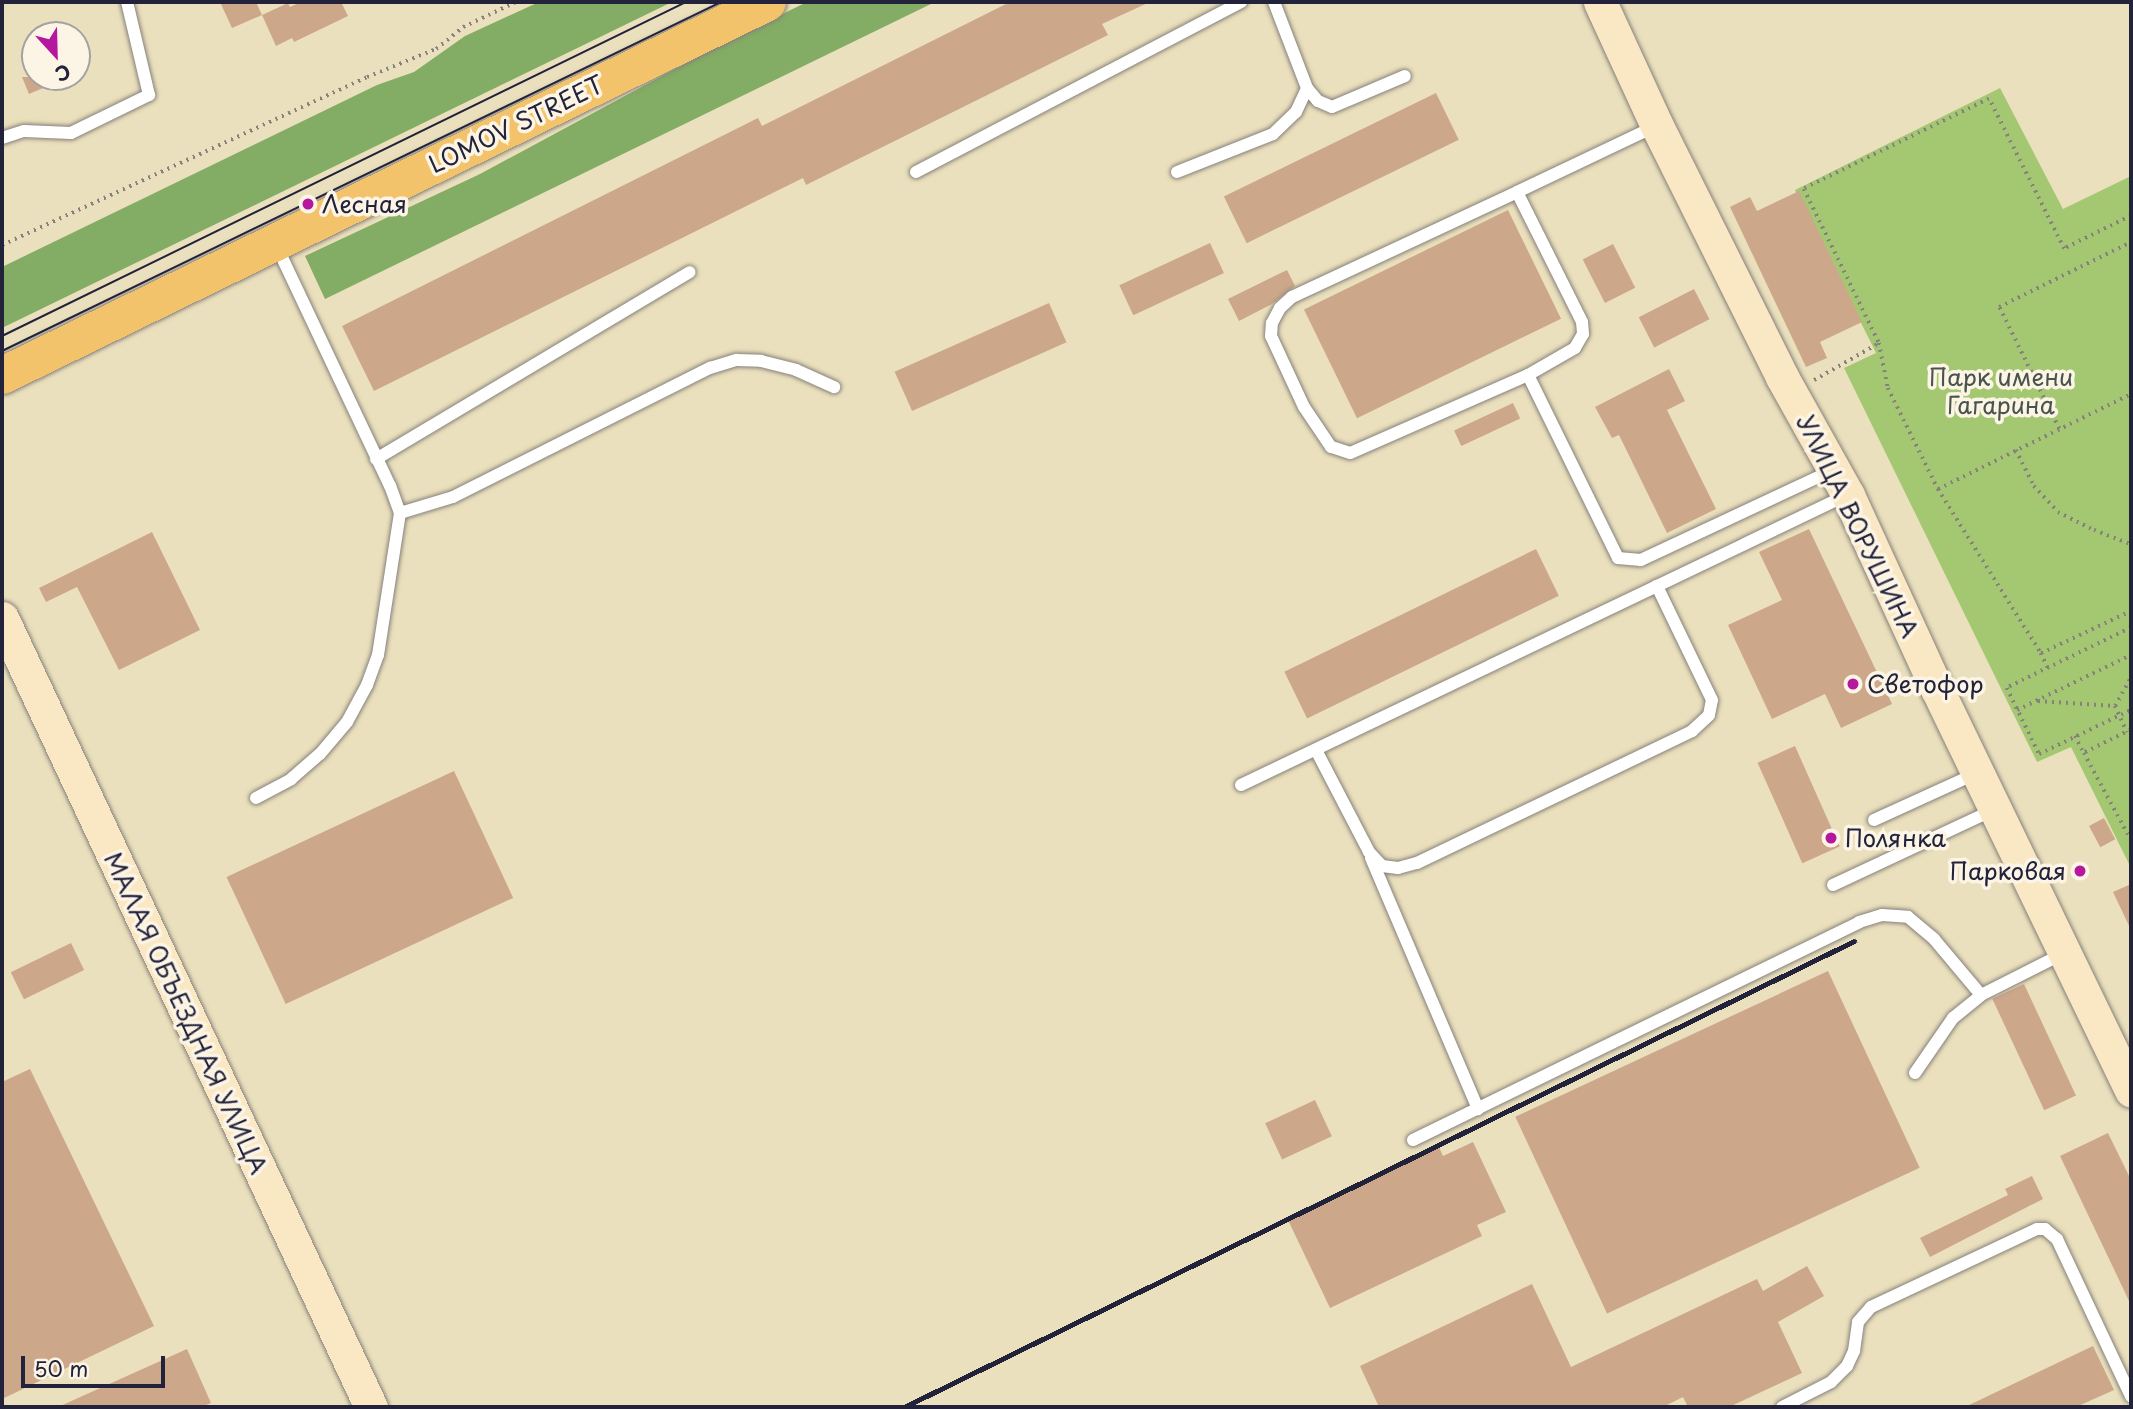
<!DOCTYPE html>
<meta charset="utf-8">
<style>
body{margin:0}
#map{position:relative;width:2133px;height:1409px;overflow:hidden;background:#ebe0bd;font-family:"Playpen Sans",sans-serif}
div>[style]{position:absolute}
.green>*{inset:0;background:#a4c872}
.forest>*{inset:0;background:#83ac64}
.building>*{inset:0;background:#cda78a;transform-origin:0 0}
.path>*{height:3.5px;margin-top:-1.75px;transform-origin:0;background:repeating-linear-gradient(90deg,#86817c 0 2px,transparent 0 7px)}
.roads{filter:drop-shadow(0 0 2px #86817c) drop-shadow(0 0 2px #86817c)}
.lane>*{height:12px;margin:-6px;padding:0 6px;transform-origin:6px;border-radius:6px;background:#fff}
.secondary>*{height:33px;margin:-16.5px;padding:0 16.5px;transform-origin:16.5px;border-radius:16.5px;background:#fae7c3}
.primary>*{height:37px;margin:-18.5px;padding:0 18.5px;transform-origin:18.5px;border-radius:18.5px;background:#f2c36a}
.tram>*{height:2px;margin:-1px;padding:0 1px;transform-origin:1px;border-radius:1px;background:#22223b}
.rail>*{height:5px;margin:-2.5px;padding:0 2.5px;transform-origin:2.5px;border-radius:2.5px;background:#22223b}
.dots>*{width:19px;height:19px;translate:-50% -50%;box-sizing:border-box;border:4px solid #fcf5e5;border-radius:50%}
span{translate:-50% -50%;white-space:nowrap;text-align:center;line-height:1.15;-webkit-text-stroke:7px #fcf5e5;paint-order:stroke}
.street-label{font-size:24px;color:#22223b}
.poi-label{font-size:24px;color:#22223b}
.left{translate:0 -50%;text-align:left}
.right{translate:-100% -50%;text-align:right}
.park-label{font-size:24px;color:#49544c}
.frame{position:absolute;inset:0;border:4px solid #22223b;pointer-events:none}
.north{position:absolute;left:21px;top:21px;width:70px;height:70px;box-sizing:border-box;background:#fcf5e5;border:2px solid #a5a1a1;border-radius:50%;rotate:158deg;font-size:19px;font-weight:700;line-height:28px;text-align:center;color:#22223b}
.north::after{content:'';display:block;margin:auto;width:24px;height:32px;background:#b5179e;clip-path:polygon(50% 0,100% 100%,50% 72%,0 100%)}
.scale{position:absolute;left:21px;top:1356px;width:144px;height:32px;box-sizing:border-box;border:4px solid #22223b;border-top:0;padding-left:9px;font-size:21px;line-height:24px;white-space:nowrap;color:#22223b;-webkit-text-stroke:5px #fcf5e5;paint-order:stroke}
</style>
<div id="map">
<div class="green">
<i style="clip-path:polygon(2000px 88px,2063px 209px,2131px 176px,2131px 868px,2071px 747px,2037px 762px,1844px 368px,1876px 353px,1795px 190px)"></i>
</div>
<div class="forest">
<i style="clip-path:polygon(539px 2px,672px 2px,2px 328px,2px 267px,377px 85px,414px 72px,465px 36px)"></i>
<i style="clip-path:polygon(807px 2px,935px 2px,325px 299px,305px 256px,480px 174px,725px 42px)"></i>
</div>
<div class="building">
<i style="clip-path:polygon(220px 2px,256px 2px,262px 15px,232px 28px)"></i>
<i style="clip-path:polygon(301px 2px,341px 2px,348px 16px,294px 42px,292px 38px,276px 46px,262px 15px,288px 3px,290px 7px)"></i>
<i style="clip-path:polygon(1010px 2px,1150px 2px,1102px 24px,1108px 35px,806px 185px,803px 178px,374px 391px,342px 326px,758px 118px,762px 126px)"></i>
<i style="clip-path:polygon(22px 77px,69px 77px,29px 94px)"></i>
<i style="left:1436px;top:93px;width:52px;height:236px;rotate:64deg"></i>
<i style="clip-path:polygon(1799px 191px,1862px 322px,1820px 342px,1827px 358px,1806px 367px,1730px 207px,1750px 197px,1757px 211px)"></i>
<i style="left:1508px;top:210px;width:121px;height:227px;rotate:64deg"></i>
<i style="left:1210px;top:243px;width:33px;height:100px;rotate:65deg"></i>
<i style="left:1613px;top:244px;width:49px;height:34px;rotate:63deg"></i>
<i style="clip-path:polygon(1287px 270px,1295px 286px,1272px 304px,1239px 321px,1228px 299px)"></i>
<i style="left:1694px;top:289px;width:34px;height:62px;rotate:63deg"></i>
<i style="left:1049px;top:303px;width:43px;height:169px;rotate:66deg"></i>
<i style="clip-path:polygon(1669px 369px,1685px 401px,1667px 410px,1716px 509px,1667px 533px,1619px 435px,1612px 438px,1595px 407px)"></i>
<i style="left:1513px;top:403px;width:17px;height:65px;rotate:65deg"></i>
<i style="clip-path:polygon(1809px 529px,1892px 704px,1841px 728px,1825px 694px,1772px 719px,1728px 625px,1782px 600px,1759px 552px)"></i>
<i style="clip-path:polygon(152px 532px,200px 630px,119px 670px,77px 587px,46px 602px,39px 588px)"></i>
<i style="left:1536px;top:549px;width:52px;height:280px;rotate:64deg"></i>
<i style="left:1795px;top:746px;width:110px;height:41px;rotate:66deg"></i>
<i style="left:454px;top:771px;width:140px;height:251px;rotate:65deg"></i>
<i style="left:2104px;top:818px;width:24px;height:17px;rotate:62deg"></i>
<i style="clip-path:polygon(2131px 884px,2131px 930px,2113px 892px)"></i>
<i style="left:71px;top:943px;width:30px;height:67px;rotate:64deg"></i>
<i style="left:1828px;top:971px;width:217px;height:345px;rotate:65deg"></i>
<i style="left:2024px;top:984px;width:123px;height:35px;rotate:65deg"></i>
<i style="clip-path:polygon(30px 1069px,154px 1326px,2px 1399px,2px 1082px)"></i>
<i style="left:1315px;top:1100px;width:40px;height:55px;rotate:65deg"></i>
<i style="clip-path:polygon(2108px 1133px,2131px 1180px,2131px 1305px,2060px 1156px)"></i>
<i style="clip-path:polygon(1473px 1142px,1506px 1212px,1477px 1225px,1482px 1236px,1330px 1308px,1287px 1218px,1439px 1147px,1443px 1156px)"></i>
<i style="clip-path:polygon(2032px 1176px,2043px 1199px,1930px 1257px,1920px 1238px,2008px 1195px,2005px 1189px)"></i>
<i style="clip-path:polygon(1807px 1266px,1824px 1296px,1778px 1322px,1802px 1373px,1729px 1407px,1688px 1407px,1683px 1397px,1663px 1407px,1379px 1407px,1360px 1366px,1532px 1284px,1571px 1367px,1757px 1279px,1763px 1291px)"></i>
<i style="clip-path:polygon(2093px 1346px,2114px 1390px,2076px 1407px,1965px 1407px)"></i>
<i style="clip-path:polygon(187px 1349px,211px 1403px,201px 1407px,58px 1407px)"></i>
</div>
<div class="path">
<i style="left:2131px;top:216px;width:75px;rotate:153.8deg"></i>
<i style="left:2064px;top:249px;width:168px;rotate:-116.6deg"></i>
<i style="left:1989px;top:99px;width:206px;rotate:154.1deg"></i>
<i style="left:1804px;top:189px;width:171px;rotate:64deg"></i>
<i style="left:1879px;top:343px;width:46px;rotate:78.7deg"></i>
<i style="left:1888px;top:388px;width:113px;rotate:63.7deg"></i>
<i style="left:1938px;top:489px;width:194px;rotate:57.9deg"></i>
<i style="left:2041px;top:653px;width:99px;rotate:-25deg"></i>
<i style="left:2px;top:245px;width:402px;rotate:-24.7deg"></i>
<i style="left:367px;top:77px;width:74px;rotate:-22.1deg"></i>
<i style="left:436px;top:49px;width:35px;rotate:-39deg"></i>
<i style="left:463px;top:27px;width:59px;rotate:-25.3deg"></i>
<i style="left:1814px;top:380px;width:75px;rotate:-29.6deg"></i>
<i style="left:2059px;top:429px;width:136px;rotate:-116.2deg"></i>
<i style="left:1999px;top:307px;width:147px;rotate:-26.2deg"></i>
<i style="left:2016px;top:450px;width:40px;rotate:63.4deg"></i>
<i style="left:2034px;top:486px;width:35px;rotate:47deg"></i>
<i style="left:2058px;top:512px;width:40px;rotate:26.6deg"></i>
<i style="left:2094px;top:530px;width:40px;rotate:21deg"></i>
<i style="left:1938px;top:489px;width:215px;rotate:-26.2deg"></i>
<i style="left:2131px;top:628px;width:138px;rotate:154.2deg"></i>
<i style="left:2007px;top:688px;width:73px;rotate:64.1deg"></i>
<i style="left:2039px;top:754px;width:102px;rotate:-25.6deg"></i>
<i style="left:2041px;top:653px;width:17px;rotate:65deg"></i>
<i style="left:2038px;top:701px;width:77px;rotate:3.7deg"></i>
<i style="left:2115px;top:706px;width:33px;rotate:-61deg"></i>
<i style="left:2115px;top:706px;width:29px;rotate:65deg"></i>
<i style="left:2017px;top:710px;width:127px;rotate:-25.8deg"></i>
<i style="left:2131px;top:730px;width:52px;rotate:153.9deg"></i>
<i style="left:2084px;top:753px;width:99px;rotate:61.6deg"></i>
<i style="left:2075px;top:736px;width:19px;rotate:62deg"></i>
</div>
<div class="roads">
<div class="lane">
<i style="left:1274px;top:2px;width:92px;rotate:69deg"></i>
<i style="left:1307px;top:88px;width:17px;rotate:50deg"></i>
<i style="left:1318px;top:101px;width:15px;rotate:23deg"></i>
<i style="left:1332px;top:107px;width:79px;rotate:-23deg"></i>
<i style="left:2px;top:138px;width:23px;rotate:-18deg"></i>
<i style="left:24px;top:131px;width:47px;rotate:2.4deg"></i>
<i style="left:71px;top:133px;width:87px;rotate:-26deg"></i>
<i style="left:149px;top:95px;width:96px;rotate:-103.3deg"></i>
<i style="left:916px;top:172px;width:367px;rotate:-27.6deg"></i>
<i style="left:1177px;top:172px;width:103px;rotate:-21.6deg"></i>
<i style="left:1273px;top:134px;width:32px;rotate:-44deg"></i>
<i style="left:1296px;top:112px;width:26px;rotate:-65deg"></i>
<i style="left:1517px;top:192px;width:145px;rotate:63.4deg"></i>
<i style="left:1582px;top:322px;width:12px;rotate:85deg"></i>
<i style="left:1583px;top:334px;width:16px;rotate:120deg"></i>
<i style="left:1575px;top:348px;width:54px;rotate:150.1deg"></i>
<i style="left:1528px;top:375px;width:194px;rotate:156.3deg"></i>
<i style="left:1350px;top:453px;width:20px;rotate:-162deg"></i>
<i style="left:1331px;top:447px;width:48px;rotate:-124deg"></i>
<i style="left:1304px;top:407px;width:78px;rotate:-114.9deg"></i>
<i style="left:1271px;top:336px;width:13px;rotate:-86deg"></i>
<i style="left:1272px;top:323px;width:17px;rotate:-62deg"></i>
<i style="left:1280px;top:308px;width:16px;rotate:-43deg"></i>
<i style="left:1292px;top:297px;width:248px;rotate:-25deg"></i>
<i style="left:1517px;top:192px;width:154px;rotate:-25.4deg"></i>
<i style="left:1528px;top:375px;width:204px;rotate:63.8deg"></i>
<i style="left:1618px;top:558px;width:23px;rotate:5deg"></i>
<i style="left:1641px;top:560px;width:210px;rotate:-25.1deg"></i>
<i style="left:376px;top:459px;width:365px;rotate:-30.8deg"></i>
<i style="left:400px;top:513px;width:55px;rotate:-16.8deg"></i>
<i style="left:453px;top:497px;width:288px;rotate:-26.7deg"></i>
<i style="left:710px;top:368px;width:28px;rotate:-17deg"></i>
<i style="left:737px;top:360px;width:24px;rotate:2deg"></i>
<i style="left:761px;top:361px;width:36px;rotate:14deg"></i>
<i style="left:796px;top:370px;width:42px;rotate:24.1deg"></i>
<i style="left:1316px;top:750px;width:115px;rotate:62.5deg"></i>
<i style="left:1369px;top:852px;width:19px;rotate:47deg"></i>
<i style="left:1382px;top:866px;width:16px;rotate:7deg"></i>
<i style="left:1398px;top:868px;width:20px;rotate:-15deg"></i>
<i style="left:1417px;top:863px;width:305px;rotate:-25.6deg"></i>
<i style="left:1692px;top:731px;width:23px;rotate:-43deg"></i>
<i style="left:1709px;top:715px;width:15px;rotate:-79deg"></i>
<i style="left:1712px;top:700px;width:127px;rotate:-115.8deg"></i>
<i style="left:1241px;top:785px;width:672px;rotate:-25.57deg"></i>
<i style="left:256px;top:798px;width:40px;rotate:-28deg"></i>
<i style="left:291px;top:779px;width:38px;rotate:-41deg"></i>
<i style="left:320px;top:754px;width:42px;rotate:-49.8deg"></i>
<i style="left:347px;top:722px;width:42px;rotate:-61.6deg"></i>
<i style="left:367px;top:685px;width:32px;rotate:-70deg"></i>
<i style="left:378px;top:655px;width:144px;rotate:-81.2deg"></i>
<i style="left:400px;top:513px;width:29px;rotate:-110deg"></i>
<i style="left:390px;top:486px;width:267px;rotate:-115.3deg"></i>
<i style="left:1874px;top:820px;width:113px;rotate:-24.5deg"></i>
<i style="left:1371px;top:858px;width:273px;rotate:66.9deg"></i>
<i style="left:1833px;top:885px;width:179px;rotate:-25.1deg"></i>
<i style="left:1915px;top:1073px;width:67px;rotate:-55.4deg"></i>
<i style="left:1953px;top:1018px;width:36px;rotate:-39deg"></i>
<i style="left:1981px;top:995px;width:93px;rotate:-26.8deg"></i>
<i style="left:1413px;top:1140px;width:496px;rotate:-26deg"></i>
<i style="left:1859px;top:922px;width:24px;rotate:-17deg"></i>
<i style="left:1882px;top:915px;width:26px;rotate:4deg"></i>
<i style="left:1908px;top:917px;width:34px;rotate:40deg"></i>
<i style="left:1934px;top:939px;width:73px;rotate:50deg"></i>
<i style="left:1782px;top:1407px;width:55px;rotate:-27deg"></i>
<i style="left:1831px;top:1382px;width:23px;rotate:-45deg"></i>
<i style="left:1847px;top:1366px;width:17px;rotate:-65deg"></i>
<i style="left:1854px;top:1351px;width:29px;rotate:-82deg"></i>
<i style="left:1858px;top:1322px;width:20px;rotate:-49deg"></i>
<i style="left:1871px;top:1307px;width:183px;rotate:-25.2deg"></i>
<i style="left:2037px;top:1229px;width:8px"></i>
<i style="left:2045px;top:1229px;width:16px;rotate:40deg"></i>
<i style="left:2057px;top:1239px;width:174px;rotate:64.8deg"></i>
</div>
<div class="secondary">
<i style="left:1600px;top:2px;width:136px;rotate:65.3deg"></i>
<i style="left:1657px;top:126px;width:280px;rotate:63.5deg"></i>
<i style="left:1782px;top:377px;width:135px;rotate:60.8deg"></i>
<i style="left:1848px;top:495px;width:213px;rotate:65.4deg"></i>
<i style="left:1937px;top:689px;width:446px;rotate:64.2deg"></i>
<i style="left:2px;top:618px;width:871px;rotate:64.94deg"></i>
</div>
<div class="primary">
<i style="left:2px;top:375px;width:851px;rotate:-25.99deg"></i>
</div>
</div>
<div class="tram">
<i style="left:2px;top:336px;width:761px;rotate:-26.03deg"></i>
<i style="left:2px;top:351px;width:799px;rotate:-25.89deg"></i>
</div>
<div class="rail">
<i style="left:904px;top:1407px;width:1058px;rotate:-26.13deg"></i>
</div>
<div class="dots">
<i style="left:308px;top:204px;background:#b5179e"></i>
<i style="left:1853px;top:684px;background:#b5179e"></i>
<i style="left:1831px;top:838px;background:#b5179e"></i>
<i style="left:2080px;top:871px;background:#b5179e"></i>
</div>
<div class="street-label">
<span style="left:516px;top:124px;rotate:-26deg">LOMOV STREET</span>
<span style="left:1858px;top:526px;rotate:64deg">УЛИЦА ВОРУШИНА</span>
<span style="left:186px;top:1013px;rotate:65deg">МАЛАЯ ОБЪЕЗДНАЯ УЛИЦА</span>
</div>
<div class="poi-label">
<span class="left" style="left:322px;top:204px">Лесная</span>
<span class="left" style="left:1867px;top:684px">Светофор</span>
<span class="left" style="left:1845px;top:838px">Полянка</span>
<span class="right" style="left:2066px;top:871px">Парковая</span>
</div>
<div class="park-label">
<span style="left:2001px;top:391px">Парк имени<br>Гагарина</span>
</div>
<div class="frame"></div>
<div class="north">С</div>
<div class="scale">50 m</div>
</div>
